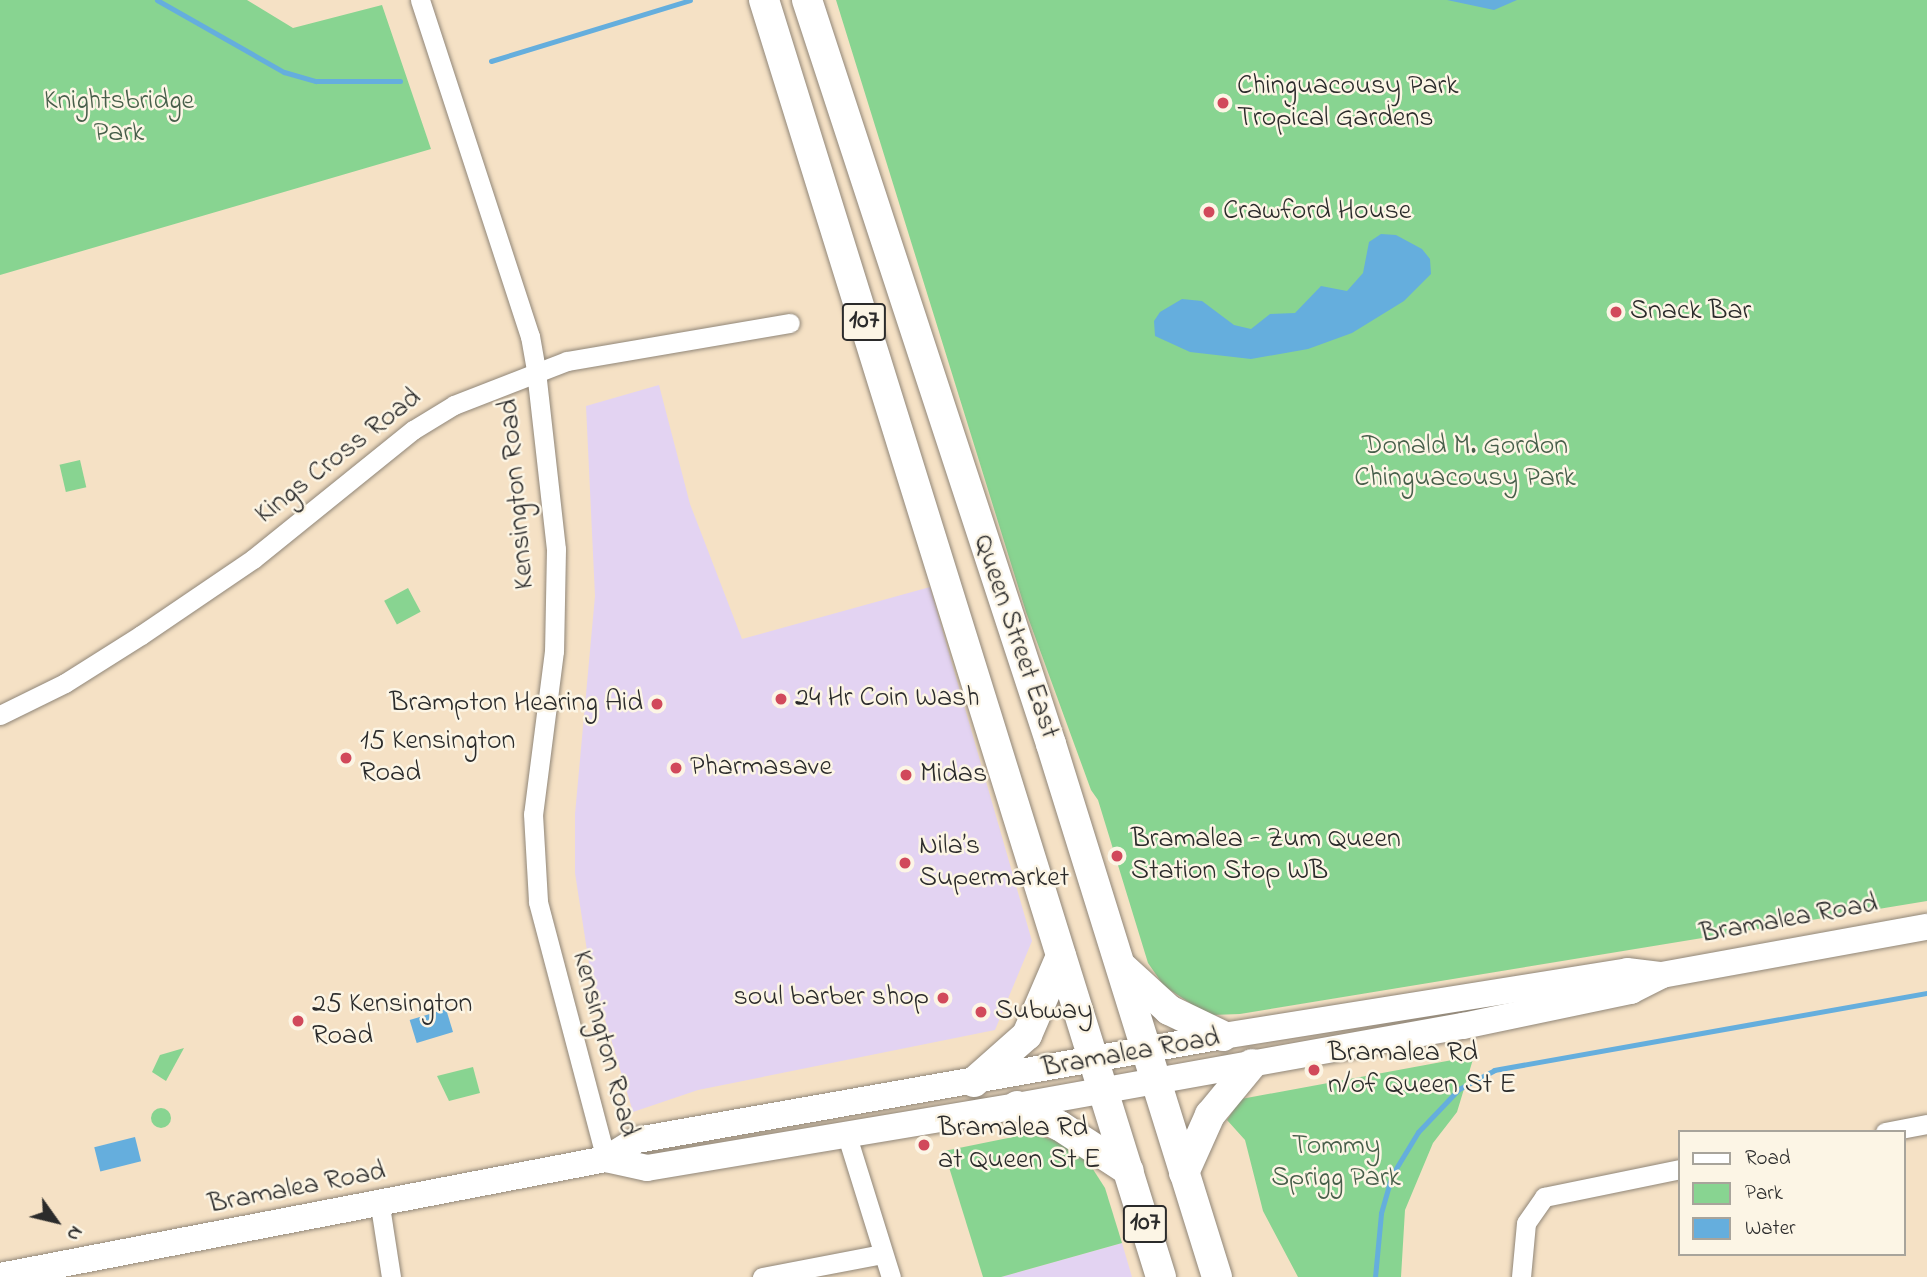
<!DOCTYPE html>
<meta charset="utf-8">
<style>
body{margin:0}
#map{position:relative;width:1927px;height:1277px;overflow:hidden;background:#f5e1c5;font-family:"Indie Flower",sans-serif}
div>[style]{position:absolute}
.built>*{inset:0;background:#e3d3f2}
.green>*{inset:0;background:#88d491;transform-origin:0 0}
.round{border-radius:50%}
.water>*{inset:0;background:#65aedd;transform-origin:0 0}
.stream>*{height:5px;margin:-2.5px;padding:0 2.5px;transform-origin:2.5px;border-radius:2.5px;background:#65aedd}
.roads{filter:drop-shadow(0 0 2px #908678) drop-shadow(0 0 2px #908678)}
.minor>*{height:19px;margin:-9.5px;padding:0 9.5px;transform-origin:9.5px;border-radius:9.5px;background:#fff}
.secondary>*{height:26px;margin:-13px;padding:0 13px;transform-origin:13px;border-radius:13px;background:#fff}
.primary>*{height:30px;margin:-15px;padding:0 15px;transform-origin:15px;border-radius:15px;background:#fff}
.dots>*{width:19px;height:19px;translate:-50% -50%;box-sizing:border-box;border:4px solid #fcf5e5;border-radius:50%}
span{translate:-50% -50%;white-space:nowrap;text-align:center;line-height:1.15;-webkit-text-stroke:5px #fcf5e5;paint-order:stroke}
.shield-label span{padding:2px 5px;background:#fcf5e5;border:2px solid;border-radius:5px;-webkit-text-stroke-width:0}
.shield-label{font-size:26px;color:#2b2b2b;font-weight:700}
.poi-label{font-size:28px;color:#2b2b2b}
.left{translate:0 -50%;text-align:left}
.right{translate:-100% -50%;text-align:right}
.park-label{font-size:28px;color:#475e4a}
.street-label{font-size:28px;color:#2b2b2b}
.legend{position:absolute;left:1678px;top:1130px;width:228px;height:126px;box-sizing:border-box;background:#fcf5e5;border:2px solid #a8a49b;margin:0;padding:9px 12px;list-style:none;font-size:21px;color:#2b2b2b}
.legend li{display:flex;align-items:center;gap:14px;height:35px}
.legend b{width:35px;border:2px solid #a8a49b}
.north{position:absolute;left:21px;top:1186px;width:70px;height:70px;-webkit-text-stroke:5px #fcf5e5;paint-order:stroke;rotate:124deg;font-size:19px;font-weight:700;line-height:28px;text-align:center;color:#2b2b2b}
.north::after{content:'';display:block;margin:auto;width:24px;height:32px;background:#2b2b2b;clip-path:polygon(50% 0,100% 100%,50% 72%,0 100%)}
</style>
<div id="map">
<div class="built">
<i style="clip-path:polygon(659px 385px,690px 504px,742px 639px,930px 587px,1032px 941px,995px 1030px,698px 1090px,633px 1112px,590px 970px,575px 873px,575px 814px,595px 596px,586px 406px)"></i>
<i style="clip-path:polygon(1122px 1243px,1132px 1277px,1001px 1277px)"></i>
</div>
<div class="green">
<i style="clip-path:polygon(0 0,247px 0,293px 28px,382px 5px,431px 149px,0 275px)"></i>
<i style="clip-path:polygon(836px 0,1927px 0,1927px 901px,1240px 1014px,1212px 1015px,1188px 1009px,1190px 1003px,1164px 986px,1148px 963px,1098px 800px,1091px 790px,1026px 612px)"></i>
<i style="left:80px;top:460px;width:28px;height:21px;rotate:77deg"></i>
<i style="left:408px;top:588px;width:27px;height:27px;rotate:62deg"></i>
<i style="clip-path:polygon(184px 1048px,166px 1081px,152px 1072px,160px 1055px)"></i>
<i style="clip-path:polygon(1474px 1056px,1457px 1112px,1433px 1143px,1405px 1210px,1401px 1277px,1298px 1277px,1263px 1211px,1245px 1140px,1227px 1120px,1241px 1099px)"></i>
<i style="clip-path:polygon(473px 1067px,480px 1093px,449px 1101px,437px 1076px)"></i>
<i class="round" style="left:151px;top:1108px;width:20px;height:20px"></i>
<i style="clip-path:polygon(1028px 1134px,1055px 1140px,1089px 1163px,1105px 1188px,1122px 1243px,1001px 1277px,983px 1277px,944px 1151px)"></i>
</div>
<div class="water">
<i style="clip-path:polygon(1447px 0,1517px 0,1494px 10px)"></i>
<i style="clip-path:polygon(1381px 234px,1396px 235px,1422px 249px,1430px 259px,1431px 274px,1404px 301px,1352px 333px,1308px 349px,1251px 359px,1190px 352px,1155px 336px,1154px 321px,1160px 312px,1182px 299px,1202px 301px,1234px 325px,1251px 329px,1270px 314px,1295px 313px,1321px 286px,1347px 291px,1363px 273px,1369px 242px)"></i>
<i style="left:446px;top:1009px;width:24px;height:38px;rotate:73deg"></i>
<i style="left:135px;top:1137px;width:25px;height:42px;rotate:76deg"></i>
</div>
<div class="stream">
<i style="left:157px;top:0;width:146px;rotate:29.6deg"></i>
<i style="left:284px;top:72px;width:33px;rotate:16deg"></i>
<i style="left:316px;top:81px;width:84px"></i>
<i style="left:491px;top:61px;width:208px;rotate:-17deg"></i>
<i style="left:1375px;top:1277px;width:64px;rotate:-84.6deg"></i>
<i style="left:1381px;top:1213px;width:40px;rotate:-74deg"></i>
<i style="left:1392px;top:1175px;width:50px;rotate:-58.8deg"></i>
<i style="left:1418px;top:1132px;width:59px;rotate:-46.4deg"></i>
<i style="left:1459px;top:1089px;width:40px;rotate:-28deg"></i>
<i style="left:1494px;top:1070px;width:440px;rotate:-10.1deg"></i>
</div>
<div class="roads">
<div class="minor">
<i style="left:420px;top:0;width:354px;rotate:71.9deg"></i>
<i style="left:530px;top:336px;width:36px;rotate:80deg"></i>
<i style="left:536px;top:371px;width:179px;rotate:83.6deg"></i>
<i style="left:556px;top:549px;width:102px;rotate:91.1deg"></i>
<i style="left:554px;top:651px;width:164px;rotate:97.3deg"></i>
<i style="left:533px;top:814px;width:88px;rotate:86.7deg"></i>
<i style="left:538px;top:902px;width:266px;rotate:75.2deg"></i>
<i style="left:0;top:715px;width:72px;rotate:-26.2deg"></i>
<i style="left:65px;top:683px;width:90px;rotate:-32.3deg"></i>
<i style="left:141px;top:635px;width:135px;rotate:-34.2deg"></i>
<i style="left:253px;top:559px;width:206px;rotate:-38.9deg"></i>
<i style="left:413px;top:430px;width:48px;rotate:-31.4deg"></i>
<i style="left:454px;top:405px;width:121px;rotate:-21.3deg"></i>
<i style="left:567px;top:361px;width:226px;rotate:-9.7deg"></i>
<i style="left:1885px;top:1132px;width:43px;rotate:-10.8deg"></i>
<i style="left:847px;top:1136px;width:148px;rotate:72.7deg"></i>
<i style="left:380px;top:1206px;width:72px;rotate:81.2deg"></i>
<i style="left:762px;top:1277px;width:123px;rotate:-10.8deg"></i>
<i style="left:1521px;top:1277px;width:54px;rotate:-84.7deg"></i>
<i style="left:1526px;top:1223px;width:32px;rotate:-55deg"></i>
<i style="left:1544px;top:1197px;width:139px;rotate:-11.6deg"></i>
</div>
<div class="secondary">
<i style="left:606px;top:1159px;width:42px;rotate:12.4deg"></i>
<i style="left:647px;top:1168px;width:375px;rotate:-9.5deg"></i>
<i style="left:1017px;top:1106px;width:453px;rotate:-10.2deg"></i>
<i style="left:1463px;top:1026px;width:172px;rotate:-11.8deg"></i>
<i style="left:1631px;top:991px;width:35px;rotate:-27deg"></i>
<i style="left:0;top:1276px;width:617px;rotate:-10.93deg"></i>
<i style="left:606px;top:1159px;width:36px;rotate:-32deg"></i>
<i style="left:637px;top:1140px;width:595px;rotate:-10.06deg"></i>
<i style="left:1223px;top:1036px;width:409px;rotate:-9.1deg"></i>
<i style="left:1627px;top:971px;width:35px;rotate:7deg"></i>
<i style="left:1662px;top:975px;width:269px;rotate:-10.3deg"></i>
</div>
<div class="primary">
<i style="left:764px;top:0;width:1337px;rotate:72.73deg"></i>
<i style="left:807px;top:0;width:783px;rotate:71.84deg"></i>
<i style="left:1051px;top:744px;width:558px;rotate:72.7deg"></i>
<i style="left:1121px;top:966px;width:65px;rotate:42.5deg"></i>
<i style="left:1169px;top:1010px;width:60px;rotate:25.7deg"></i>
<i style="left:974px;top:1082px;width:71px;rotate:-41.6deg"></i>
<i style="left:1027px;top:1035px;width:86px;rotate:-66.7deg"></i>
<i style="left:1017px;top:1106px;width:47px;rotate:24.9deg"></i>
<i style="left:1060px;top:1126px;width:82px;rotate:33.1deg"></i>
<i style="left:1184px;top:1173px;width:64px;rotate:-65.9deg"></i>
<i style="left:1210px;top:1115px;width:66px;rotate:-50.5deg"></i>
</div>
</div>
<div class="dots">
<i style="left:1223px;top:103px;background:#d1495b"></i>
<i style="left:1209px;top:212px;background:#d1495b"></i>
<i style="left:1616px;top:312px;background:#d1495b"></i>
<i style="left:781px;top:699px;background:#d1495b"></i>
<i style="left:657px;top:704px;background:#d1495b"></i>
<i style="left:346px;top:758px;background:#d1495b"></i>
<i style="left:676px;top:768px;background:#d1495b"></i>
<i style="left:906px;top:775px;background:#d1495b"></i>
<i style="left:1117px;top:856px;background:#d1495b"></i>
<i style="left:905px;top:863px;background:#d1495b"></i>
<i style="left:943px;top:998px;background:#d1495b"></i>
<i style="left:981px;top:1012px;background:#d1495b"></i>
<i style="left:298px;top:1021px;background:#d1495b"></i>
<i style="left:1314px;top:1070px;background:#d1495b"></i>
<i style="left:924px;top:1145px;background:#d1495b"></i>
</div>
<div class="shield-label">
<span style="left:864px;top:322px">107</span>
<span style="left:1145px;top:1224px">107</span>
</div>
<div class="poi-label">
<span class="left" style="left:1237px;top:103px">Chinguacousy Park<br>Tropical Gardens</span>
<span class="left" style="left:1223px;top:212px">Crawford House</span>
<span class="left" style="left:1630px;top:312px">Snack Bar</span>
<span class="left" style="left:795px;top:699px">24 Hr Coin Wash</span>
<span class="right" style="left:643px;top:704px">Brampton Hearing Aid</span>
<span class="left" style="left:360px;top:758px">15 Kensington<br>Road</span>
<span class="left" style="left:690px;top:768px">Pharmasave</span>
<span class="left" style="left:920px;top:775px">Midas</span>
<span class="left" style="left:1131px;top:856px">Bramalea - Zum Queen<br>Station Stop WB</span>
<span class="left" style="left:919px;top:863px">Nila’s<br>Supermarket</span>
<span class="right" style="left:929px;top:998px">soul barber shop</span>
<span class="left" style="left:312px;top:1021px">25 Kensington<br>Road</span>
<span class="left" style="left:995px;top:1012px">Subway</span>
<span class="left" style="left:1328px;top:1070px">Bramalea Rd<br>n/of Queen St E</span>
<span class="left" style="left:938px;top:1145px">Bramalea Rd<br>at Queen St E</span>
</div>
<div class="park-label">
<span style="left:119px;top:118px">Knightsbridge<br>Park</span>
<span style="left:1465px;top:463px">Donald M. Gordon<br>Chinguacousy Park</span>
<span style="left:1336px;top:1163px">Tommy<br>Sprigg Park</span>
</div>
<div class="street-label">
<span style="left:339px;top:457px;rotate:-38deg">Kings Cross Road</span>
<span style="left:518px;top:494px;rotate:-95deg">Kensington Road</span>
<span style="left:1015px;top:637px;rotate:71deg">Queen Street East</span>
<span style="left:1789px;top:920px;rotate:-10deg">Bramalea Road</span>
<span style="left:604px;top:1044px;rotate:75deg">Kensington Road</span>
<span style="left:1131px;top:1054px;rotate:-10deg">Bramalea Road</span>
<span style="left:297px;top:1189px;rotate:-11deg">Bramalea Road</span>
</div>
<ul class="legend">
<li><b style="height:9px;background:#fff"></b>Road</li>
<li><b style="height:19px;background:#88d491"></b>Park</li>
<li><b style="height:19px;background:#65aedd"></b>Water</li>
</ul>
<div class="north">N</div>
</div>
